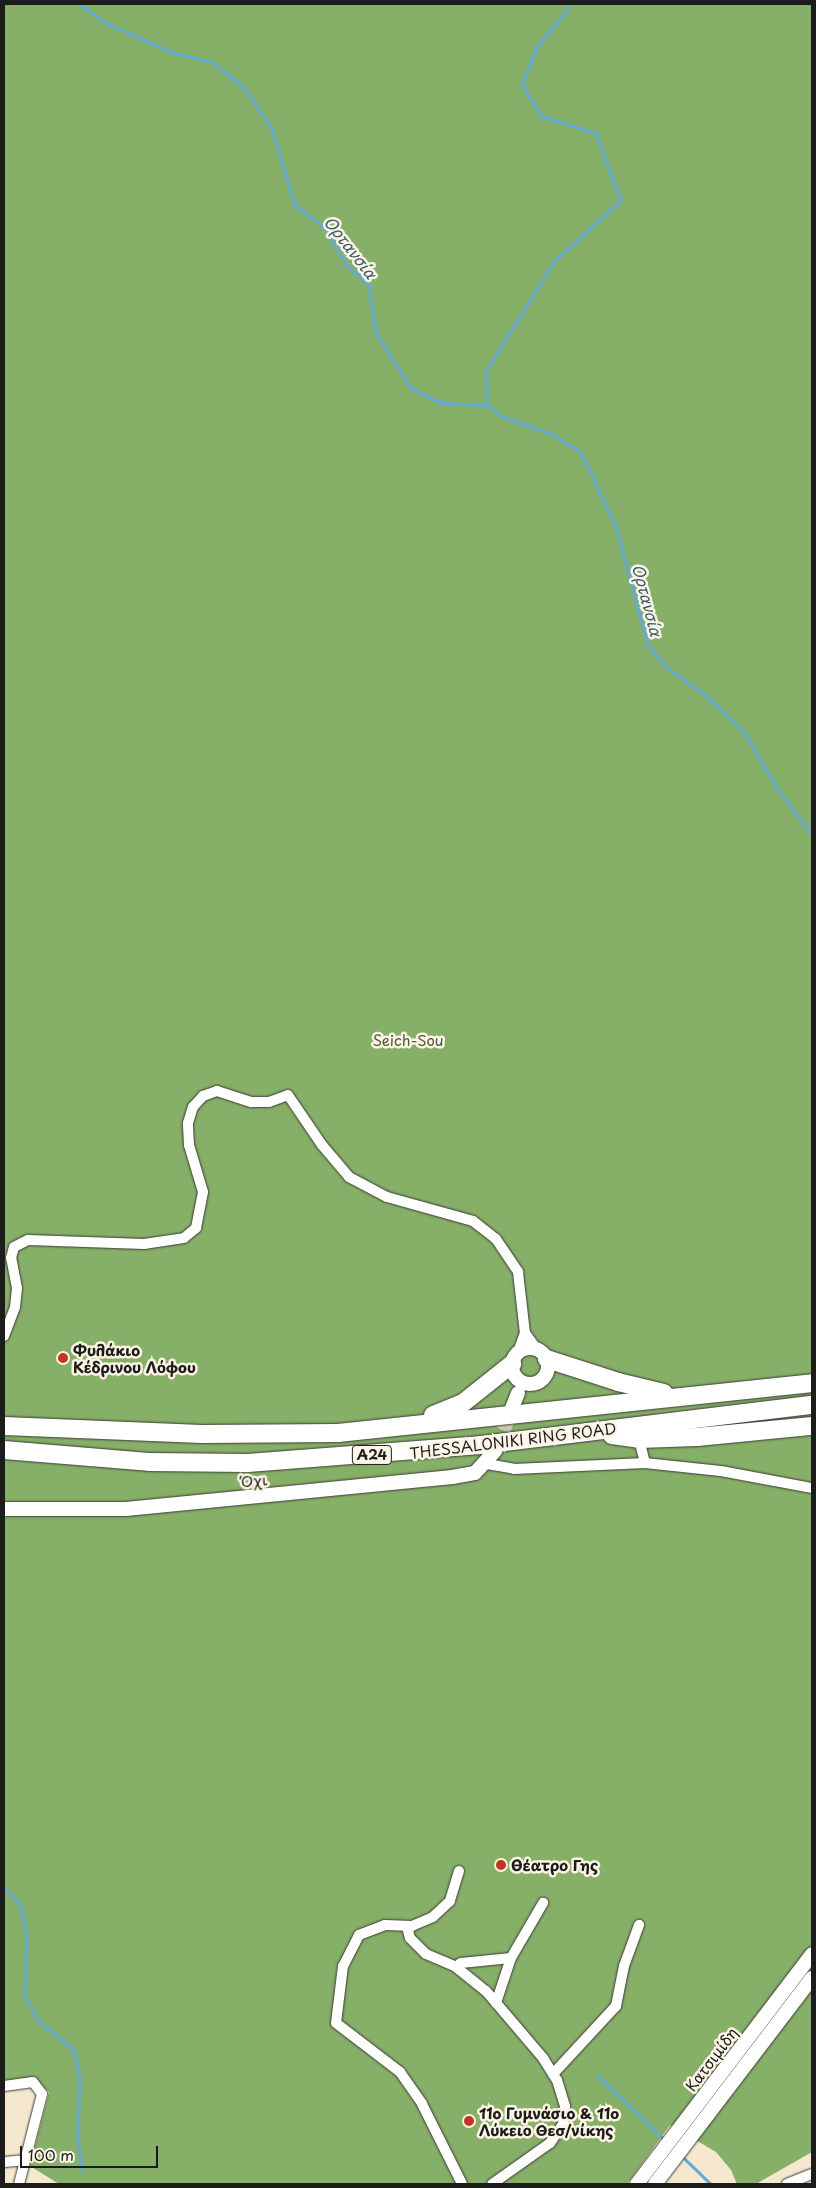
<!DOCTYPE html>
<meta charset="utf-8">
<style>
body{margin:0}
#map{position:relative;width:816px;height:2188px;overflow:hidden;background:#f5e8cf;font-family:"Playpen Sans",sans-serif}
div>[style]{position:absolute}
.forest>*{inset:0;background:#86b067}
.stream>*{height:2.5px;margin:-1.25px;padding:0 1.25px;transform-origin:1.25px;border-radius:1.25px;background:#63aad9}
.secondary-tunnel>*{height:14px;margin-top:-7px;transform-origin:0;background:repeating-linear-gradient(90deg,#d4c9b4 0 14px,transparent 0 21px)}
.roads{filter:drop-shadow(0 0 1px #3d3b37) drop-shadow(0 0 1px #3d3b37)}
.street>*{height:10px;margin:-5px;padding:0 5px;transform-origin:5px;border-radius:5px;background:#fff}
.secondary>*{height:14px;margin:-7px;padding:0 7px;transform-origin:7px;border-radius:7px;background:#fff}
.secondary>.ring{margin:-7px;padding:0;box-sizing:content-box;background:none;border:14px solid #fff;border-radius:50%}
.highway>*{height:18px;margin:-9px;padding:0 9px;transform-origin:9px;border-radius:9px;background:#fff}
.dots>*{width:14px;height:14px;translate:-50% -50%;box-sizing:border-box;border:2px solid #fcf5e5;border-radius:50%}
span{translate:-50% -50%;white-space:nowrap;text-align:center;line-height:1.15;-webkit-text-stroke:5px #fcf5e5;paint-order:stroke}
.shield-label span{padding:1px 4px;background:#fcf5e5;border:1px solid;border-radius:4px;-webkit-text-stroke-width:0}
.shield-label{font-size:14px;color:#1c1c1c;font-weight:700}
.park-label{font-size:15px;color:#4d5a3c}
.poi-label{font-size:15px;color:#1c1c1c;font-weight:700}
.left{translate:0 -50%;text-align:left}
.street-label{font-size:15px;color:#1c1c1c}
.water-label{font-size:16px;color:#3c5c71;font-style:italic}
.frame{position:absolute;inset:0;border:5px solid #1c1c1c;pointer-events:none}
.scale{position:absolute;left:20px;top:2146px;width:138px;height:22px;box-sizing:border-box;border:2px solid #1c1c1c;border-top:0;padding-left:6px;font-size:15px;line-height:18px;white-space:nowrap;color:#1c1c1c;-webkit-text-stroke:4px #fcf5e5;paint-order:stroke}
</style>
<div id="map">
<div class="forest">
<i style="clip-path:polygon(4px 4px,812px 4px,812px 2152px,756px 2184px,737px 2184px,731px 2170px,716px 2152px,670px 2125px,627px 2184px,59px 2184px,30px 2166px,49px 2092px,32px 2077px,4px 2081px)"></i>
</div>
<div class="stream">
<i style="left:80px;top:4px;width:34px;rotate:36deg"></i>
<i style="left:108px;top:24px;width:67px;rotate:23.9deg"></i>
<i style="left:169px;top:51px;width:44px;rotate:14.3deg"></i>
<i style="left:212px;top:62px;width:39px;rotate:38deg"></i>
<i style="left:243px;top:86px;width:51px;rotate:55.4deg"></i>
<i style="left:272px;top:128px;width:80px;rotate:73.4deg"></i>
<i style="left:295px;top:205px;width:35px;rotate:37deg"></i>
<i style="left:323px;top:226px;width:46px;rotate:58.4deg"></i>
<i style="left:347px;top:265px;width:30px;rotate:42deg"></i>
<i style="left:369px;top:285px;width:49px;rotate:81.7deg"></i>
<i style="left:376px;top:333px;width:65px;rotate:57.5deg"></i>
<i style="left:411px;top:388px;width:34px;rotate:26deg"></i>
<i style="left:442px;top:403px;width:46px;rotate:2.5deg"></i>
<i style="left:572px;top:4px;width:54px;rotate:129deg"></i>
<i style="left:538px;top:46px;width:41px;rotate:112.8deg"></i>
<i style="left:522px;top:84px;width:37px;rotate:59deg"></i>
<i style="left:541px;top:116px;width:58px;rotate:17.2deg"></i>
<i style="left:596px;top:133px;width:72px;rotate:69.8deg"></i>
<i style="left:621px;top:201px;width:89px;rotate:137.7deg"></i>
<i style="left:555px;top:261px;width:131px;rotate:121.9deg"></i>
<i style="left:486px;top:372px;width:33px;rotate:87deg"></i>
<i style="left:488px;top:405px;width:17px;rotate:40deg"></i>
<i style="left:501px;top:416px;width:54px;rotate:19.4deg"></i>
<i style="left:552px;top:434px;width:34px;rotate:32deg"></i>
<i style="left:581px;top:452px;width:82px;rotate:64.7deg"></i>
<i style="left:616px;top:526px;width:123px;rotate:74.9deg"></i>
<i style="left:648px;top:645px;width:32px;rotate:49deg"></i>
<i style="left:669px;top:669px;width:43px;rotate:35.5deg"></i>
<i style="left:704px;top:694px;width:54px;rotate:42.8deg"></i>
<i style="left:744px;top:731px;width:64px;rotate:59.8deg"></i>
<i style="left:776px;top:786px;width:61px;rotate:53.7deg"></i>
<i style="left:4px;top:1887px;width:25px;rotate:47deg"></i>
<i style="left:21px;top:1905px;width:33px;rotate:79deg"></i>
<i style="left:27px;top:1937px;width:58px;rotate:92deg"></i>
<i style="left:25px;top:1995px;width:29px;rotate:63deg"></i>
<i style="left:38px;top:2021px;width:46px;rotate:37.9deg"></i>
<i style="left:74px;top:2049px;width:32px;rotate:79deg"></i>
<i style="left:80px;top:2080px;width:54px;rotate:92.1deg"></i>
<i style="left:78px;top:2134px;width:37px;rotate:84deg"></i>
<i style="left:597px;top:2075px;width:93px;rotate:43.7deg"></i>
<i style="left:683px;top:2157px;width:39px;rotate:44deg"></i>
</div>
<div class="secondary-tunnel">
<i style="left:496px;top:1450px;width:45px;rotate:-69.1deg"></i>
</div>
<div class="roads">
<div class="street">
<i style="left:4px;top:1336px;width:31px;rotate:-69deg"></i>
<i style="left:15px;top:1307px;width:19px;rotate:-84deg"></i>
<i style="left:17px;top:1288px;width:31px;rotate:-101deg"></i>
<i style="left:11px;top:1258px;width:11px;rotate:-75deg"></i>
<i style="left:14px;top:1247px;width:16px;rotate:-27deg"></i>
<i style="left:28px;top:1240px;width:116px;rotate:2deg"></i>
<i style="left:144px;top:1244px;width:40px;rotate:-8.5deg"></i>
<i style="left:184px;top:1238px;width:16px;rotate:-40deg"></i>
<i style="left:196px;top:1228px;width:37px;rotate:-79deg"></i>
<i style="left:203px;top:1192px;width:49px;rotate:-106.6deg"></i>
<i style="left:189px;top:1145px;width:22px;rotate:-93deg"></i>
<i style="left:188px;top:1123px;width:17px;rotate:-73deg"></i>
<i style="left:193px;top:1107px;width:15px;rotate:-48deg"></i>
<i style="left:203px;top:1096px;width:15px;rotate:-20deg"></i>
<i style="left:217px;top:1091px;width:36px;rotate:18deg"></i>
<i style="left:251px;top:1102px;width:18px"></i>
<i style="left:269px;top:1102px;width:20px;rotate:-20deg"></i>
<i style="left:288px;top:1095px;width:60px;rotate:55.8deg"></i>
<i style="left:322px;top:1145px;width:42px;rotate:49.8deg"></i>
<i style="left:349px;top:1177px;width:43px;rotate:27.8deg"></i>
<i style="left:387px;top:1197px;width:89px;rotate:15.6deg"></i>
<i style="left:473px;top:1221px;width:29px;rotate:38deg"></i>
<i style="left:496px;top:1239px;width:40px;rotate:56deg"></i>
<i style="left:518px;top:1272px;width:61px;rotate:83.5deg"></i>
<i style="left:518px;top:1352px;width:20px;rotate:-70deg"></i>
<i style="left:525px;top:1333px;width:19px;rotate:54deg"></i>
<i style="left:639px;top:1439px;width:25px;rotate:76deg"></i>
<i style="left:487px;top:1464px;width:27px;rotate:10deg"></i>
<i style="left:514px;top:1469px;width:131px;rotate:-2.6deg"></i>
<i style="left:645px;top:1463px;width:76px;rotate:6deg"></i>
<i style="left:721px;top:1471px;width:93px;rotate:10.6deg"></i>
<i style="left:459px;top:1871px;width:31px;rotate:107deg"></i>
<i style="left:450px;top:1901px;width:23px;rotate:137deg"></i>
<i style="left:433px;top:1917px;width:23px;rotate:157deg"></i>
<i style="left:412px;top:1926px;width:27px;rotate:-178deg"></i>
<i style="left:385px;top:1925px;width:28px;rotate:159deg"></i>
<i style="left:359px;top:1935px;width:35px;rotate:117deg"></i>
<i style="left:343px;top:1966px;width:57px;rotate:97deg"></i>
<i style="left:336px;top:2023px;width:81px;rotate:37.4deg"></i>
<i style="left:400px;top:2072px;width:39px;rotate:55deg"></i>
<i style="left:422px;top:2104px;width:89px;rotate:63.4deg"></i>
<i style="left:407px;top:1927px;width:11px;rotate:75deg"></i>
<i style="left:410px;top:1938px;width:23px;rotate:45deg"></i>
<i style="left:426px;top:1954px;width:33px;rotate:23deg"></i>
<i style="left:456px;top:1967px;width:6px;rotate:-39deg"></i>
<i style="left:461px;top:1963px;width:50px;rotate:-5.7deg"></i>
<i style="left:456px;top:1967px;width:38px;rotate:39deg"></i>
<i style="left:486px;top:1991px;width:88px;rotate:49.6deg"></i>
<i style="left:543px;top:2058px;width:26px;rotate:58deg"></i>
<i style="left:557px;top:2080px;width:27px;rotate:73deg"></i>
<i style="left:565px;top:2106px;width:18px;rotate:96deg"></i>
<i style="left:563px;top:2124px;width:23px;rotate:124deg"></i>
<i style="left:550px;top:2143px;width:71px;rotate:144.7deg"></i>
<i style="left:496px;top:2003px;width:47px;rotate:-71.6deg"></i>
<i style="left:511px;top:1958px;width:64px;rotate:-59.8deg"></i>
<i style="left:553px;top:2074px;width:93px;rotate:-47.2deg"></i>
<i style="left:616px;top:2006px;width:41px;rotate:-78.7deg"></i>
<i style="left:624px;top:1966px;width:44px;rotate:-69.9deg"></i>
<i style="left:4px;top:2086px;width:29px;rotate:-8deg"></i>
<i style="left:33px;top:2082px;width:15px;rotate:53deg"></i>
<i style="left:42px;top:2094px;width:93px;rotate:104.3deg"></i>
<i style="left:4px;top:2162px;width:21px;rotate:-5deg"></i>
<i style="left:787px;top:2184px;width:27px;rotate:-22deg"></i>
</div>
<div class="secondary">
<i class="ring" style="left:512px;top:1348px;width:22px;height:22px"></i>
<i style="left:512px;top:1408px;width:16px;rotate:-68deg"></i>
<i style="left:4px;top:1509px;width:122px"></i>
<i style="left:126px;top:1509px;width:328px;rotate:-5.6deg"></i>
<i style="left:452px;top:1477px;width:23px;rotate:-10deg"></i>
<i style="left:475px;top:1473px;width:31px;rotate:-48deg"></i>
<i style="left:637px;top:2184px;width:289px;rotate:-52.7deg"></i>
<i style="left:655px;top:2184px;width:259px;rotate:-52.7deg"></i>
</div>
<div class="highway">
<i style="left:547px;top:1359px;width:75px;rotate:17.9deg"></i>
<i style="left:618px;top:1382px;width:47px;rotate:13.4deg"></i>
<i style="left:433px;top:1415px;width:32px;rotate:-22deg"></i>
<i style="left:463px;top:1403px;width:63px;rotate:-38.5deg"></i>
<i style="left:4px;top:1426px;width:198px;rotate:2.3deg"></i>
<i style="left:202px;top:1434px;width:136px;rotate:-0.4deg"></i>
<i style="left:338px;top:1433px;width:477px;rotate:-6deg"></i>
<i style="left:612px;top:1435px;width:27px;rotate:8deg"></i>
<i style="left:639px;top:1439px;width:58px;rotate:-2deg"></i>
<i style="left:697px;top:1437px;width:116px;rotate:-5.5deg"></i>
<i style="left:4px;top:1450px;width:145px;rotate:4.7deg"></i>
<i style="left:149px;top:1462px;width:98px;rotate:0.6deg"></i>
<i style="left:247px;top:1463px;width:234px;rotate:-4.4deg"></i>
<i style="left:480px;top:1445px;width:334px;rotate:-6.9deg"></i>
</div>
</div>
<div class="dots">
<i style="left:63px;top:1358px;background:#c8321e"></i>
<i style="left:501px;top:1865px;background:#c8321e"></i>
<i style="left:469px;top:2121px;background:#c8321e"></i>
</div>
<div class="shield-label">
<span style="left:372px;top:1455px">Α24</span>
</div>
<div class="park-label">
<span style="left:408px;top:1040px">Seich-Sou</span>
</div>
<div class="poi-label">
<span class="left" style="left:73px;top:1358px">Φυλάκιο<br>Κέδρινου Λόφου</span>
<span class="left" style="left:511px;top:1865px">Θέατρο Γης</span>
<span class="left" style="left:479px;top:2121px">11ο Γυμνάσιο &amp; 11ο<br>Λύκειο Θεσ/νίκης</span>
</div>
<div class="street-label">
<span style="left:513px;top:1440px;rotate:-7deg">THESSALONIKI RING ROAD</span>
<span style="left:254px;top:1480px;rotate:-5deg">Όχι</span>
<span style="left:711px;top:2059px;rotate:-53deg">Κατσιμίδη</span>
</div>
<div class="water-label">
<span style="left:351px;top:247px;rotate:52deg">Ορτανσία</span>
<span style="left:648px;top:600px;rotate:75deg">Ορτανσία</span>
</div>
<div class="frame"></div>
<div class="scale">100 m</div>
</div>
